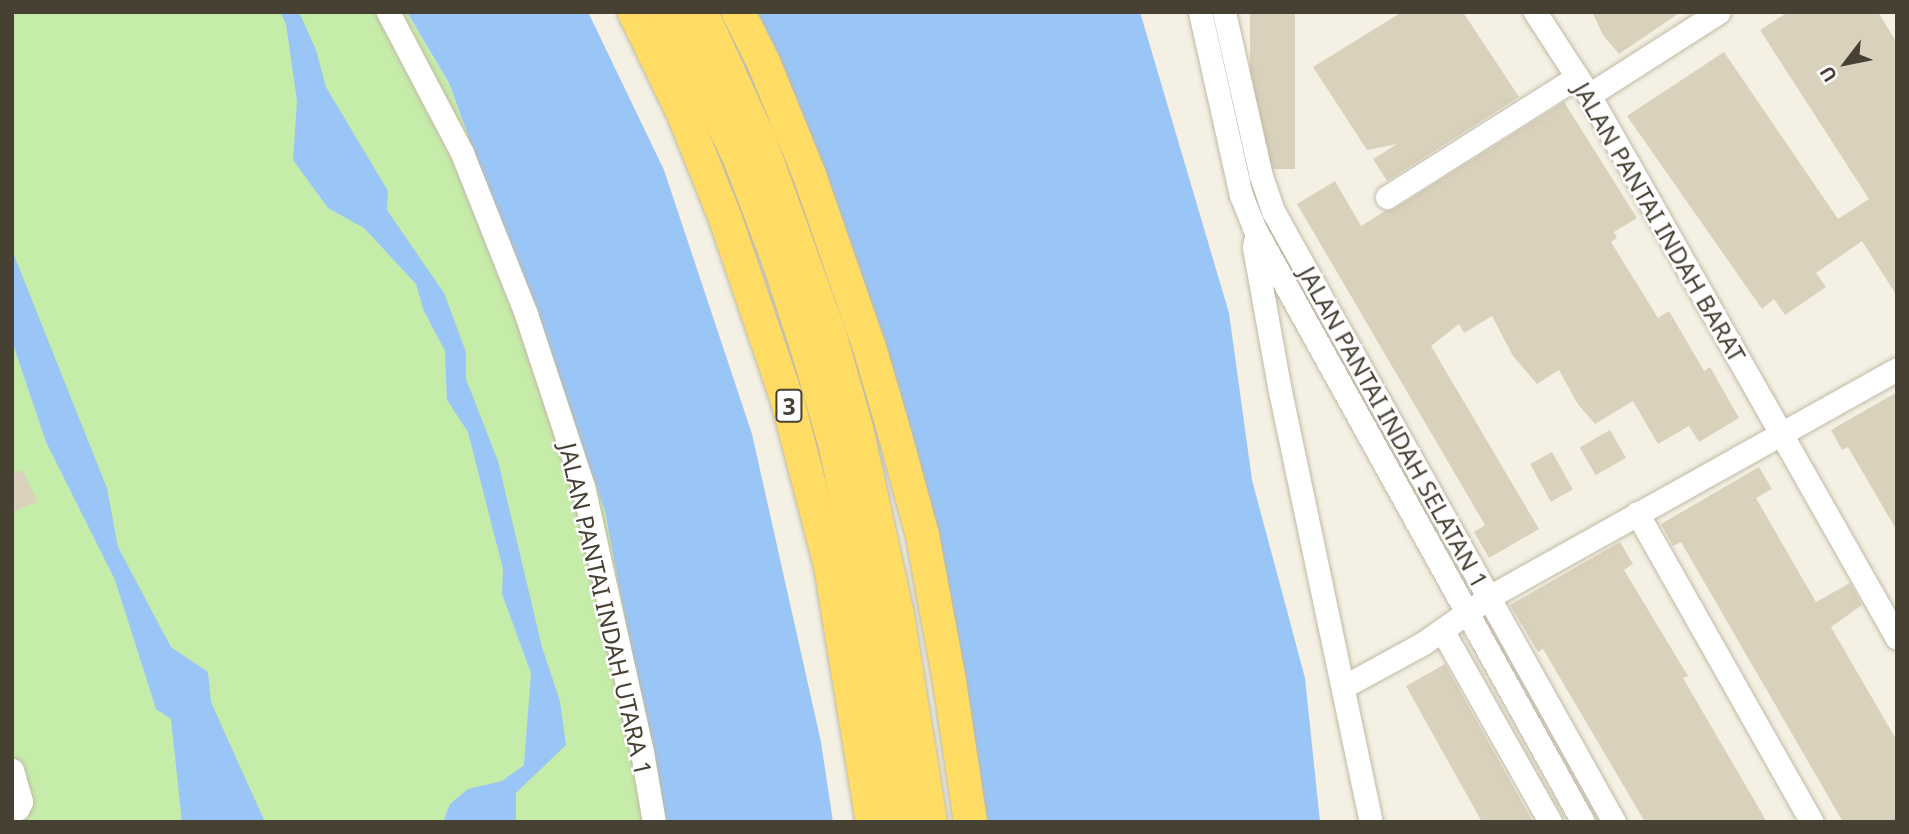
<!DOCTYPE html>
<style>
body{margin:0}
#map{position:relative;width:1909px;height:834px;overflow:hidden;background:#f4f1e4;font-family:"Noto Sans",sans-serif}
div>[style]{position:absolute}
.green>*{inset:0;background:#c6eca9}
.water>*{inset:0;background:#9ac6f7}
.building>*{inset:0;background:#d9d1bb;transform-origin:0 0}
.roads{filter:drop-shadow(0 0 2px #c0baa6) drop-shadow(0 0 2px #c0baa6)}
.minor>*{height:23px;margin:-11.5px;padding:0 11.5px;transform-origin:11.5px;border-radius:11.5px;background:#fff}
.highway>*{height:33px;margin:-16.5px;padding:0 16.5px;transform-origin:16.5px;border-radius:16.5px;background:#ffdd64}
span{translate:-50% -50%;white-space:nowrap;text-align:center;line-height:1.15;-webkit-text-stroke:5px #fff;paint-order:stroke}
.shield-label span{padding:2px 5px;background:#fff;border:2px solid;border-radius:5px;-webkit-text-stroke-width:0}
.shield-label{font-size:23px;color:#474133;font-weight:700}
.street-label{font-size:24px;color:#474133}
.frame{position:absolute;inset:0;border:14px solid #474133;pointer-events:none}
.north{position:absolute;left:1811px;top:28px;width:70px;height:70px;-webkit-text-stroke:5px #fff;paint-order:stroke;rotate:238deg;font-size:19px;font-weight:700;line-height:28px;text-align:center;color:#474133}
.north::after{content:'';display:block;margin:auto;width:24px;height:32px;background:#474133;clip-path:polygon(50% 0,100% 100%,50% 72%,0 100%)}
</style>
<div id="map">
<div class="green">
<i style="clip-path:polygon(12px 12px,407px 12px,449px 83px,605px 511px,663px 822px,12px 822px)"></i>
</div>
<div class="water">
<i style="clip-path:polygon(280px 12px,299px 12px,316px 50px,326px 87px,388px 191px,387px 210px,444px 293px,466px 352px,466px 379px,498px 461px,542px 647px,560px 701px,566px 745px,516px 793px,516px 822px,443px 822px,450px 804px,468px 789px,502px 781px,524px 765px,531px 673px,502px 594px,503px 569px,468px 432px,447px 400px,445px 351px,423px 309px,416px 284px,364px 228px,328px 208px,293px 160px,297px 101px,286px 24px)"></i>
<i style="clip-path:polygon(407px 12px,588px 12px,664px 170px,752px 434px,821px 742px,833px 822px,663px 822px,605px 511px,449px 83px)"></i>
<i style="clip-path:polygon(748px 12px,1140px 12px,1229px 313px,1252px 480px,1305px 678px,1320px 822px,973px 822px,925px 521px)"></i>
<i style="clip-path:polygon(12px 250px,107px 488px,118px 547px,171px 647px,208px 672px,211px 702px,265px 822px,182px 822px,171px 719px,156px 709px,115px 580px,46px 442px,12px 341px)"></i>
</div>
<div class="building">
<i style="left:1250px;top:12px;width:45px;height:157px"></i>
<i style="clip-path:polygon(1402px 12px,1463px 12px,1519px 97px,1387px 181px,1373px 159px,1397px 144px,1367px 150px,1313px 67px)"></i>
<i style="clip-path:polygon(1592px 12px,1681px 12px,1619px 54px,1603px 35px)"></i>
<i style="clip-path:polygon(1788px 12px,1878px 12px,1897px 43px,1897px 296px,1862px 241px,1816px 273px,1826px 287px,1785px 315px,1774px 299px,1762px 309px,1627px 116px,1724px 52px,1838px 219px,1869px 199px,1760px 30px)"></i>
<i style="clip-path:polygon(1564px 102px,1637px 218px,1614px 232px,1617px 238px,1611px 242px,1658px 318px,1669px 311px,1704px 371px,1710px 367px,1739px 418px,1699px 442px,1689px 426px,1658px 444px,1633px 401px,1595px 424px,1577px 403px,1559px 370px,1537px 384px,1513px 356px,1492px 316px,1464px 333px,1459px 324px,1431px 346px,1539px 529px,1489px 558px,1474px 532px,1485px 525px,1297px 204px,1335px 181px,1361px 226px,1385px 211px,1394px 209px)"></i>
<i style="clip-path:polygon(1897px 392px,1897px 531px,1848px 447px,1842px 450px,1831px 430px)"></i>
<i style="left:1610px;top:430px;width:32px;height:35px;rotate:60deg"></i>
<i style="left:1552px;top:452px;width:43px;height:25px;rotate:61deg"></i>
<i style="clip-path:polygon(1759px 467px,1772px 489px,1756px 498px,1816px 602px,1850px 583px,1862px 605px,1831px 627px,1897px 741px,1897px 822px,1843px 822px,1681px 542px,1673px 546px,1661px 524px)"></i>
<i style="clip-path:polygon(23px 470px,37px 502px,12px 512px,12px 474px)"></i>
<i style="clip-path:polygon(1620px 542px,1633px 564px,1624px 570px,1688px 676px,1683px 678px,1767px 822px,1645px 822px,1543px 649px,1538px 652px,1510px 605px)"></i>
<i style="clip-path:polygon(1445px 664px,1533px 822px,1482px 822px,1406px 686px)"></i>
</div>
<div class="roads">
<div class="minor">
<i style="left:388px;top:12px;width:159px;rotate:62.3deg"></i>
<i style="left:462px;top:153px;width:173px;rotate:68.3deg"></i>
<i style="left:526px;top:314px;width:181px;rotate:71.7deg"></i>
<i style="left:583px;top:486px;width:272px;rotate:77.5deg"></i>
<i style="left:642px;top:752px;width:71px;rotate:80.3deg"></i>
<i style="left:1200px;top:12px;width:188px;rotate:77.4deg"></i>
<i style="left:1241px;top:195px;width:35px;rotate:68deg"></i>
<i style="left:1254px;top:228px;width:679px;rotate:61.02deg"></i>
<i style="left:1224px;top:12px;width:168px;rotate:77.3deg"></i>
<i style="left:1261px;top:176px;width:37px;rotate:71deg"></i>
<i style="left:1273px;top:211px;width:700px;rotate:60.83deg"></i>
<i style="left:1535px;top:12px;width:99px;rotate:57deg"></i>
<i style="left:1589px;top:95px;width:624px;rotate:60.44deg"></i>
<i style="left:1589px;top:95px;width:154px;rotate:-32.6deg"></i>
<i style="left:1387px;top:197px;width:225px;rotate:-32.3deg"></i>
<i style="left:1256px;top:237px;width:10px;rotate:101deg"></i>
<i style="left:1254px;top:247px;width:146px;rotate:79.8deg"></i>
<i style="left:1280px;top:391px;width:441px;rotate:78.1deg"></i>
<i style="left:1637px;top:513px;width:355px;rotate:60.5deg"></i>
<i style="left:1442px;top:630px;width:220px;rotate:60.6deg"></i>
<i style="left:1343px;top:687px;width:90px;rotate:-28.6deg"></i>
<i style="left:1422px;top:644px;width:82px;rotate:-35deg"></i>
<i style="left:1489px;top:597px;width:467px;rotate:-29.2deg"></i>
<i style="left:12px;top:770px;width:33px;rotate:74deg"></i>
<i style="left:21px;top:802px;width:7px;rotate:117deg"></i>
<i style="left:18px;top:808px;width:6px;rotate:-162deg"></i>
</div>
<div class="highway">
<i style="left:634px;top:12px;width:110px;rotate:64.1deg"></i>
<i style="left:682px;top:111px;width:115px;rotate:68.1deg"></i>
<i style="left:725px;top:218px;width:192px;rotate:71.2deg"></i>
<i style="left:787px;top:400px;width:171px;rotate:75.4deg"></i>
<i style="left:830px;top:565px;width:260px;rotate:80.7deg"></i>
<i style="left:670px;top:12px;width:164px;rotate:64.7deg"></i>
<i style="left:740px;top:160px;width:110px;rotate:69.3deg"></i>
<i style="left:779px;top:263px;width:98px;rotate:72.1deg"></i>
<i style="left:809px;top:356px;width:90px;rotate:73.8deg"></i>
<i style="left:834px;top:442px;width:85px;rotate:77.8deg"></i>
<i style="left:852px;top:525px;width:301px;rotate:80.8deg"></i>
<i style="left:701px;top:12px;width:140px;rotate:65.5deg"></i>
<i style="left:759px;top:139px;width:206px;rotate:70.2deg"></i>
<i style="left:829px;top:333px;width:99px;rotate:74.1deg"></i>
<i style="left:856px;top:428px;width:191px;rotate:77.6deg"></i>
<i style="left:897px;top:615px;width:210px;rotate:80.9deg"></i>
<i style="left:738px;top:12px;width:58px;rotate:63.4deg"></i>
<i style="left:764px;top:64px;width:120px;rotate:67.9deg"></i>
<i style="left:809px;top:175px;width:182px;rotate:70.8deg"></i>
<i style="left:869px;top:347px;width:93px;rotate:73.7deg"></i>
<i style="left:895px;top:436px;width:103px;rotate:74.7deg"></i>
<i style="left:922px;top:535px;width:148px;rotate:79.5deg"></i>
<i style="left:949px;top:681px;width:143px;rotate:81.5deg"></i>
</div>
</div>
<div class="shield-label">
<span style="left:789px;top:406px">3</span>
</div>
<div class="street-label">
<span style="left:1660px;top:222px;rotate:60deg">JALAN PANTAI INDAH BARAT</span>
<span style="left:1394px;top:427px;rotate:61deg">JALAN PANTAI INDAH SELATAN 1</span>
<span style="left:606px;top:609px;rotate:77deg">JALAN PANTAI INDAH UTARA 1</span>
</div>
<div class="frame"></div>
<div class="north">U</div>
</div>
